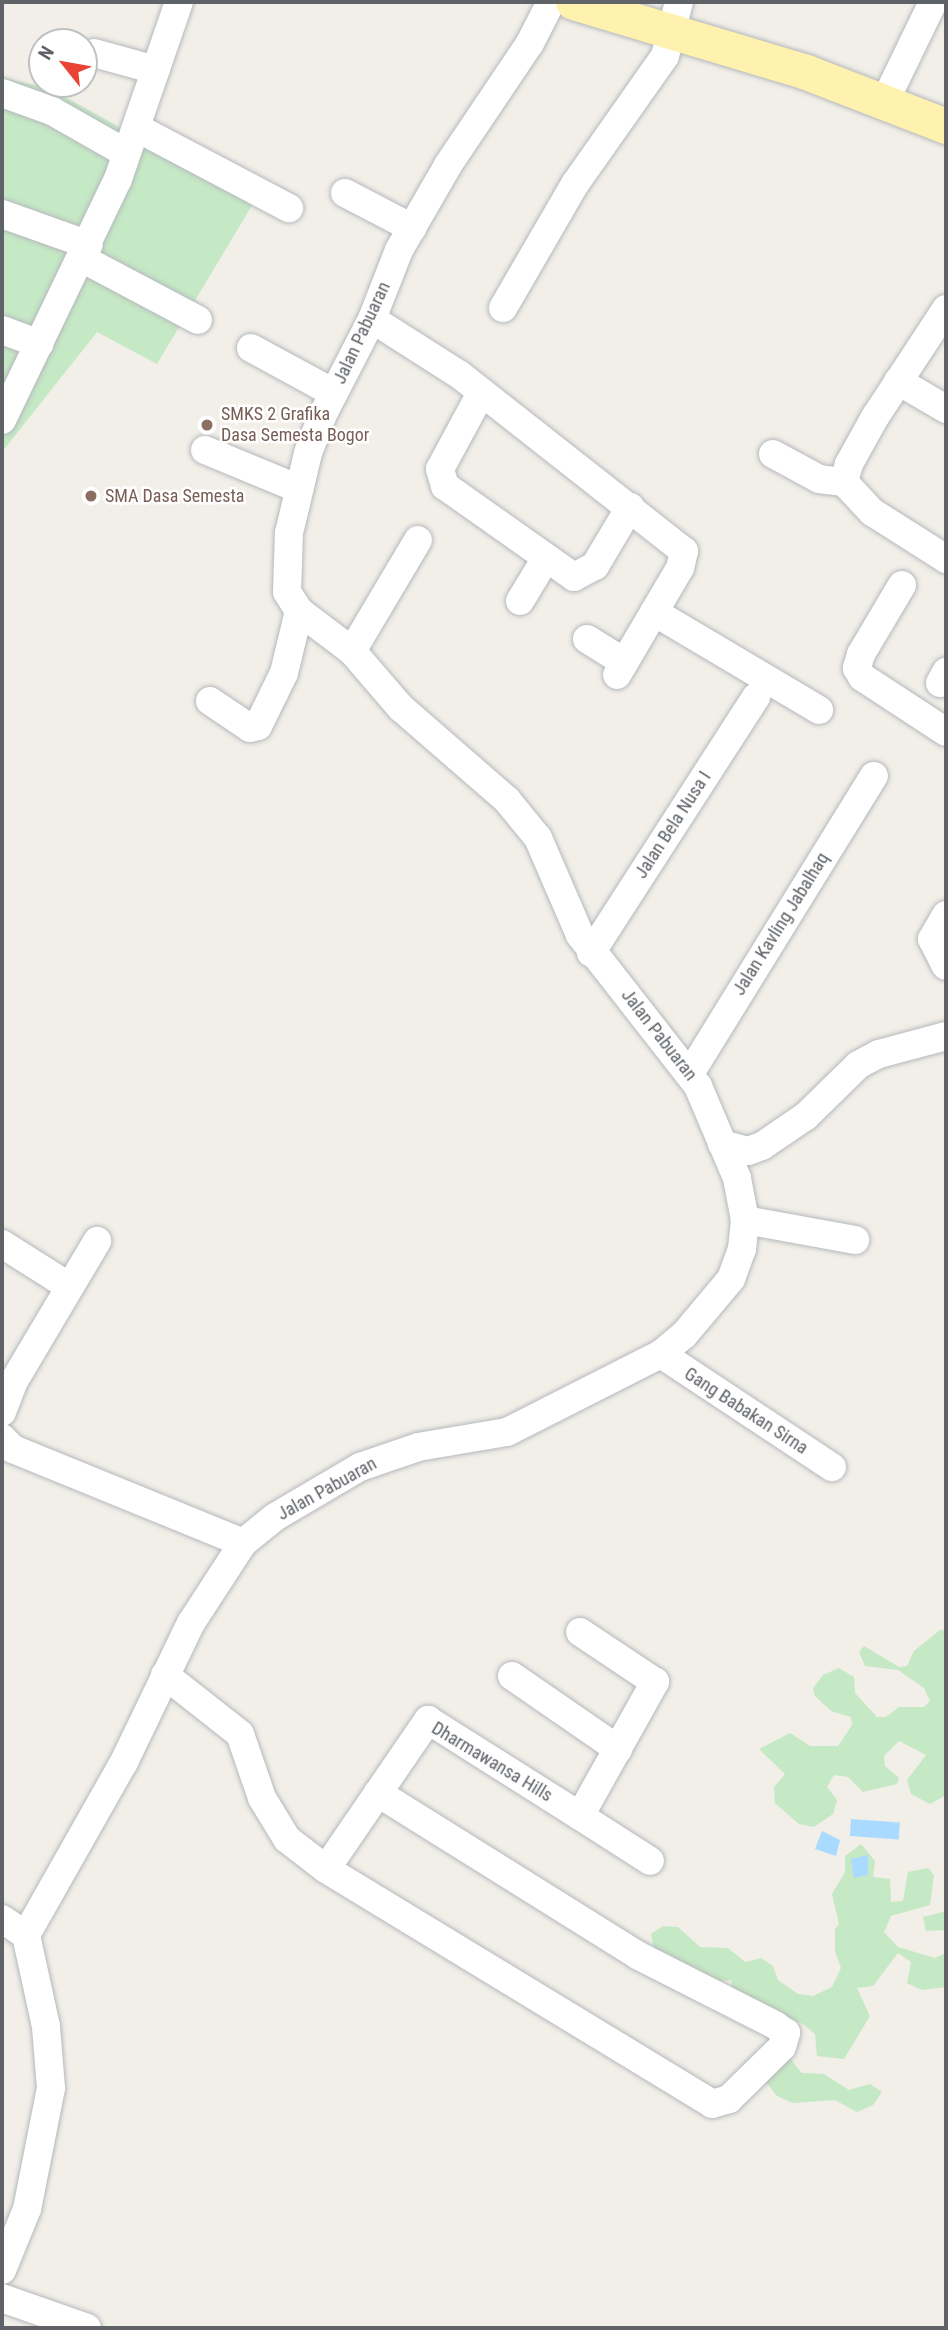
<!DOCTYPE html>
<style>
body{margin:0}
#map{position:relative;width:948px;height:2330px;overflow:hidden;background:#f1efe8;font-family:"Roboto Condensed",sans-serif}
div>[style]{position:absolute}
.green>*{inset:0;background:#c5e8c5}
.water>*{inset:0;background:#aadaff;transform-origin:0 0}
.roads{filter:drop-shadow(0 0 2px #b5b8bc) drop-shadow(0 0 2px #b5b8bc)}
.minor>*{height:28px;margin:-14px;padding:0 14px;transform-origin:14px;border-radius:14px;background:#fff}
.major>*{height:35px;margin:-17.5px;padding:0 17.5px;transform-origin:17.5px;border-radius:17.5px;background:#fff2af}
.dots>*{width:19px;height:19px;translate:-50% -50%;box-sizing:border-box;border:4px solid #fff;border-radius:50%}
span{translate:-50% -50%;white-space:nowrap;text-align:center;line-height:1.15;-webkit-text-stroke:5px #fff;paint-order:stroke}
.street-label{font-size:18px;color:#5f6368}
.education-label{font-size:18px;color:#785e54}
.left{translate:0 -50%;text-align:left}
.frame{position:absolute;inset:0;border:4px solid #5f6368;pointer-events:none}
.north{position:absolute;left:28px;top:28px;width:70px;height:70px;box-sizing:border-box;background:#fff;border:2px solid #bfc1c3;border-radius:50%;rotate:301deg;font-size:19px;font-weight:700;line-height:28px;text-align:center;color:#5f6368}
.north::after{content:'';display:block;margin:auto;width:24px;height:32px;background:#ea4335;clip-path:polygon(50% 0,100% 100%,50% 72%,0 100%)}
</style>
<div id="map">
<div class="green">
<i style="clip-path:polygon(2px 78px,49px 88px,254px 202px,157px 364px,97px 332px,2px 452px)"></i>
<i style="clip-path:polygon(940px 1630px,946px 1630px,946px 1795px,930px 1804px,911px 1794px,907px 1780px,926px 1755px,899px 1741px,884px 1756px,885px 1766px,899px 1778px,897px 1784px,863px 1792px,848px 1777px,834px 1775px,827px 1787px,837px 1800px,833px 1814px,814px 1827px,799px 1824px,775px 1803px,774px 1787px,785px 1774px,759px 1749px,790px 1733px,810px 1746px,838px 1746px,852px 1725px,851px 1717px,831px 1711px,815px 1696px,813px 1688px,823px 1675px,839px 1668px,854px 1677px,855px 1693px,877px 1717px,886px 1717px,899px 1707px,924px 1707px,930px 1701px,924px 1688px,898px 1670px,865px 1666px,859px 1652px,864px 1646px,899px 1667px,907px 1666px,914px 1651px)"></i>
<i style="clip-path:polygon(861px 1844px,875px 1861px,873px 1877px,890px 1879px,891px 1902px,903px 1901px,908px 1872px,928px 1868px,934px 1875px,930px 1905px,891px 1916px,884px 1932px,898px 1947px,935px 1958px,946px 1953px,946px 1987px,922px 1990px,907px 1983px,911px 1962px,898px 1953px,873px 1986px,857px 1988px,870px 2016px,844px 2059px,817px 2056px,815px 2034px,803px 2024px,796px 2021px,784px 2034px,784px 2051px,802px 2073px,824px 2074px,849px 2090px,870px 2084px,882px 2092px,873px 2105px,857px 2112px,835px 2100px,793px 2103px,777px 2096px,761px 2076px,773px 2034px,760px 2003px,732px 1987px,731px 1980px,715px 1982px,654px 1949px,651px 1934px,663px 1926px,678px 1927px,700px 1947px,728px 1948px,745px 1962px,761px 1958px,773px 1966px,778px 1980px,798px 1994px,813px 1996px,832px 1987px,841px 1968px,835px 1952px,835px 1929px,839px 1924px,832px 1894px,845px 1872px,845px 1856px)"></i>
<i style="clip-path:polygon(946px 1911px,946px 1930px,926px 1931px,923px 1917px)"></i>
</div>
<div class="water">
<i style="left:851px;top:1819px;width:49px;height:17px;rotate:4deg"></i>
<i style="clip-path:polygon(822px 1831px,840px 1840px,836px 1856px,815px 1849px)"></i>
<i style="clip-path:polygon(868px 1855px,868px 1875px,854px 1878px,851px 1859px)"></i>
</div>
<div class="roads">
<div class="minor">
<i style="left:94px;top:53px;width:64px;rotate:15.3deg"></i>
<i style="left:2px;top:93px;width:53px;rotate:19.8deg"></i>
<i style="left:52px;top:111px;width:85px;rotate:29.6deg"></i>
<i style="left:885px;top:101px;width:110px;rotate:-64.1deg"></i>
<i style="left:137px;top:128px;width:172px;rotate:27.8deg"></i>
<i style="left:345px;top:193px;width:76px;rotate:27.6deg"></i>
<i style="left:2px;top:214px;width:92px;rotate:19.6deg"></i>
<i style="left:83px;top:259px;width:130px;rotate:27.9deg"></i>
<i style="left:503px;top:308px;width:143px;rotate:-59.9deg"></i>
<i style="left:575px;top:184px;width:156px;rotate:-54.9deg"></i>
<i style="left:665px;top:56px;width:56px;rotate:-75.5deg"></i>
<i style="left:946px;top:309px;width:129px;rotate:123.3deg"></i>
<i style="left:875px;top:417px;width:54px;rotate:119deg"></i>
<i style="left:849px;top:464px;width:19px;rotate:106deg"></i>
<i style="left:844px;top:482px;width:41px;rotate:47deg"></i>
<i style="left:872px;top:512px;width:88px;rotate:32.4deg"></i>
<i style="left:372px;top:319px;width:104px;rotate:32.5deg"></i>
<i style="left:460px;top:375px;width:285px;rotate:38.2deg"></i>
<i style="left:684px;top:551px;width:17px;rotate:103deg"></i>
<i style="left:680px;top:568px;width:124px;rotate:120.5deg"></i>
<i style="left:2px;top:330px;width:40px;rotate:20.2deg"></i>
<i style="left:251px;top:348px;width:94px;rotate:28.5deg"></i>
<i style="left:898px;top:381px;width:56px;rotate:30.3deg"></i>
<i style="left:480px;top:395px;width:84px;rotate:118.4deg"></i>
<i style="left:440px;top:469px;width:18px;rotate:74deg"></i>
<i style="left:445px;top:486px;width:158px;rotate:35.2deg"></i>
<i style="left:574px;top:577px;width:24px;rotate:-28deg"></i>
<i style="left:595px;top:566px;width:69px;rotate:-59.3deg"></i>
<i style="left:2px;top:420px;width:267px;rotate:-64.3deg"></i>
<i style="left:118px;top:179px;width:187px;rotate:-71deg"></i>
<i style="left:205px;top:450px;width:102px;rotate:22.5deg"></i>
<i style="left:773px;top:454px;width:52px;rotate:28.5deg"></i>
<i style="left:819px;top:479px;width:25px;rotate:7deg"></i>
<i style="left:902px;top:585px;width:80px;rotate:120.7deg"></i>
<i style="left:861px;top:654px;width:15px;rotate:106deg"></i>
<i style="left:857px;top:668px;width:10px;rotate:61deg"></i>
<i style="left:862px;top:677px;width:100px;rotate:33.2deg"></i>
<i style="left:520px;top:601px;width:50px;rotate:-58.8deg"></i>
<i style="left:654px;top:612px;width:192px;rotate:30.7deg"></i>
<i style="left:587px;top:639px;width:44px;rotate:31.9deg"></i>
<i style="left:352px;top:651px;width:129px;rotate:-59.3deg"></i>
<i style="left:940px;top:683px;width:13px;rotate:-61deg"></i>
<i style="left:210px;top:701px;width:48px;rotate:34deg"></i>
<i style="left:250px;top:728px;width:8px;rotate:-14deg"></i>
<i style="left:258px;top:726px;width:59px;rotate:-63.9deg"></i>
<i style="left:284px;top:673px;width:64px;rotate:-76.4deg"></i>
<i style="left:946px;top:915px;width:28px;rotate:120deg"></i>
<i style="left:932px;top:939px;width:30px;rotate:63deg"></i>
<i style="left:591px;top:953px;width:305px;rotate:-57.2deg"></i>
<i style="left:691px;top:1072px;width:348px;rotate:-58.3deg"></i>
<i style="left:722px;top:1144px;width:27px;rotate:15deg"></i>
<i style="left:748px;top:1151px;width:15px;rotate:-20deg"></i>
<i style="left:762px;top:1146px;width:53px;rotate:-34.3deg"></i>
<i style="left:806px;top:1116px;width:73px;rotate:-44.4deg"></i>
<i style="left:858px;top:1065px;width:24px;rotate:-28deg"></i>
<i style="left:879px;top:1054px;width:69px;rotate:-15deg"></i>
<i style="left:745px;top:1220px;width:112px;rotate:10.3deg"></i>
<i style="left:2px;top:1244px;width:80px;rotate:32.3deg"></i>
<i style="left:661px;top:1354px;width:205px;rotate:33.5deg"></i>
<i style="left:2px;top:1412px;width:33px;rotate:-69deg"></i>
<i style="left:14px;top:1381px;width:163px;rotate:-59.3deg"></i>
<i style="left:2px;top:1438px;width:16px;rotate:45deg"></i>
<i style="left:13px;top:1449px;width:248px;rotate:22.2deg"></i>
<i style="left:165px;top:1675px;width:95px;rotate:38.2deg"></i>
<i style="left:240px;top:1734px;width:68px;rotate:71deg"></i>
<i style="left:262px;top:1798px;width:48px;rotate:58.6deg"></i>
<i style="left:287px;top:1839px;width:49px;rotate:37.6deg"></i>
<i style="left:326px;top:1869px;width:181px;rotate:-55.6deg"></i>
<i style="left:428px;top:1720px;width:180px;rotate:32.3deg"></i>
<i style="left:580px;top:1816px;width:154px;rotate:-60.8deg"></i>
<i style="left:655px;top:1682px;width:90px;rotate:-146.3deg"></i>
<i style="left:512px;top:1676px;width:129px;rotate:34.6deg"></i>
<i style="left:580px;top:1816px;width:83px;rotate:32.7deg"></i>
<i style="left:326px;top:1869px;width:452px;rotate:31.3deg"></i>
<i style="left:712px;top:2104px;width:18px;rotate:-16deg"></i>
<i style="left:729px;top:2099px;width:74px;rotate:-44.5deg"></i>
<i style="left:782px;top:2047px;width:15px;rotate:-74deg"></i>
<i style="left:786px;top:2033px;width:14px;rotate:-144deg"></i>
<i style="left:775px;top:2025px;width:153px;rotate:-153.1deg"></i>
<i style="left:639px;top:1956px;width:308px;rotate:-148deg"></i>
<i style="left:2px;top:1919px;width:29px;rotate:34deg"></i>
<i style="left:26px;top:1935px;width:94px;rotate:77.7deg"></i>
<i style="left:46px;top:2027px;width:61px;rotate:85.3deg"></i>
<i style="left:51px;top:2088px;width:123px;rotate:101.2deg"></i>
<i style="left:27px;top:2209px;width:66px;rotate:112.3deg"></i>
<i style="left:26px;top:1935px;width:199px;rotate:-60.5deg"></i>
<i style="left:124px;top:1762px;width:154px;rotate:-64.3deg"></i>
<i style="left:191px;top:1623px;width:95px;rotate:-57deg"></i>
<i style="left:243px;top:1543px;width:41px;rotate:-39.1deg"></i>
<i style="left:275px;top:1517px;width:99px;rotate:-30.5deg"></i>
<i style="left:360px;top:1467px;width:61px;rotate:-19deg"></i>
<i style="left:418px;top:1447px;width:90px;rotate:-9.6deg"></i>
<i style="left:507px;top:1432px;width:173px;rotate:-26.9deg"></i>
<i style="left:661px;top:1354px;width:30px;rotate:-40deg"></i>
<i style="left:684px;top:1335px;width:73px;rotate:-50deg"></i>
<i style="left:731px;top:1279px;width:32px;rotate:-70deg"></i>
<i style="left:742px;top:1249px;width:29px;rotate:-84deg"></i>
<i style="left:745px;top:1220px;width:43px;rotate:-100.8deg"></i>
<i style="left:737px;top:1178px;width:100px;rotate:-113deg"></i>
<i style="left:698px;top:1086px;width:192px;rotate:-128deg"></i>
<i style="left:580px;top:935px;width:106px;rotate:-113.4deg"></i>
<i style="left:538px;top:838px;width:49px;rotate:-129.2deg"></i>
<i style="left:507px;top:800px;width:140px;rotate:-139deg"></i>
<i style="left:401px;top:708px;width:75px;rotate:-130.7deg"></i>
<i style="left:352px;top:651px;width:66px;rotate:-143deg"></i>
<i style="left:299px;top:611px;width:22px;rotate:-122deg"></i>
<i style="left:287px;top:592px;width:59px;rotate:-88.1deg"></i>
<i style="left:289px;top:533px;width:82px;rotate:-76.6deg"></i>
<i style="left:308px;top:453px;width:40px;rotate:-69deg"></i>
<i style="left:322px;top:416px;width:109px;rotate:-62.7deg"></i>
<i style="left:372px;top:319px;width:74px;rotate:-68.6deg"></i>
<i style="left:399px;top:250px;width:98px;rotate:-60deg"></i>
<i style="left:448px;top:165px;width:147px;rotate:-56.1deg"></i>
<i style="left:530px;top:43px;width:46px;rotate:-62.9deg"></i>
<i style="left:2px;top:2298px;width:90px;rotate:19.4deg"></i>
</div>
<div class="major">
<i style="left:573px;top:2px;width:243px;rotate:16.7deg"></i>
<i style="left:806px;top:72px;width:150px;rotate:21.1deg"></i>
</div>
</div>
<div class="dots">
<i style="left:207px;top:425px;background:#8d6e63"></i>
<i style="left:91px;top:496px;background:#8d6e63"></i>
</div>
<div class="street-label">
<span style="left:362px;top:333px;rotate:-65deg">Jalan Pabuaran</span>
<span style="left:673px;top:825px;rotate:-57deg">Jalan Bela Nusa I</span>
<span style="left:781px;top:924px;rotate:-58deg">Jalan Kavling Jabalhaq</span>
<span style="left:659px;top:1035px;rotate:52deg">Jalan Pabuaran</span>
<span style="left:746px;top:1411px;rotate:33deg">Gang Babakan Sirna</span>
<span style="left:327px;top:1489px;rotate:-29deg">Jalan Pabuaran</span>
<span style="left:492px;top:1762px;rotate:31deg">Dharmawansa Hills</span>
</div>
<div class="education-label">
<span class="left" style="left:221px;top:425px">SMKS 2 Grafika<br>Dasa Semesta Bogor</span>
<span class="left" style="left:105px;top:496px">SMA Dasa Semesta</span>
</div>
<div class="frame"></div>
<div class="north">N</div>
</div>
